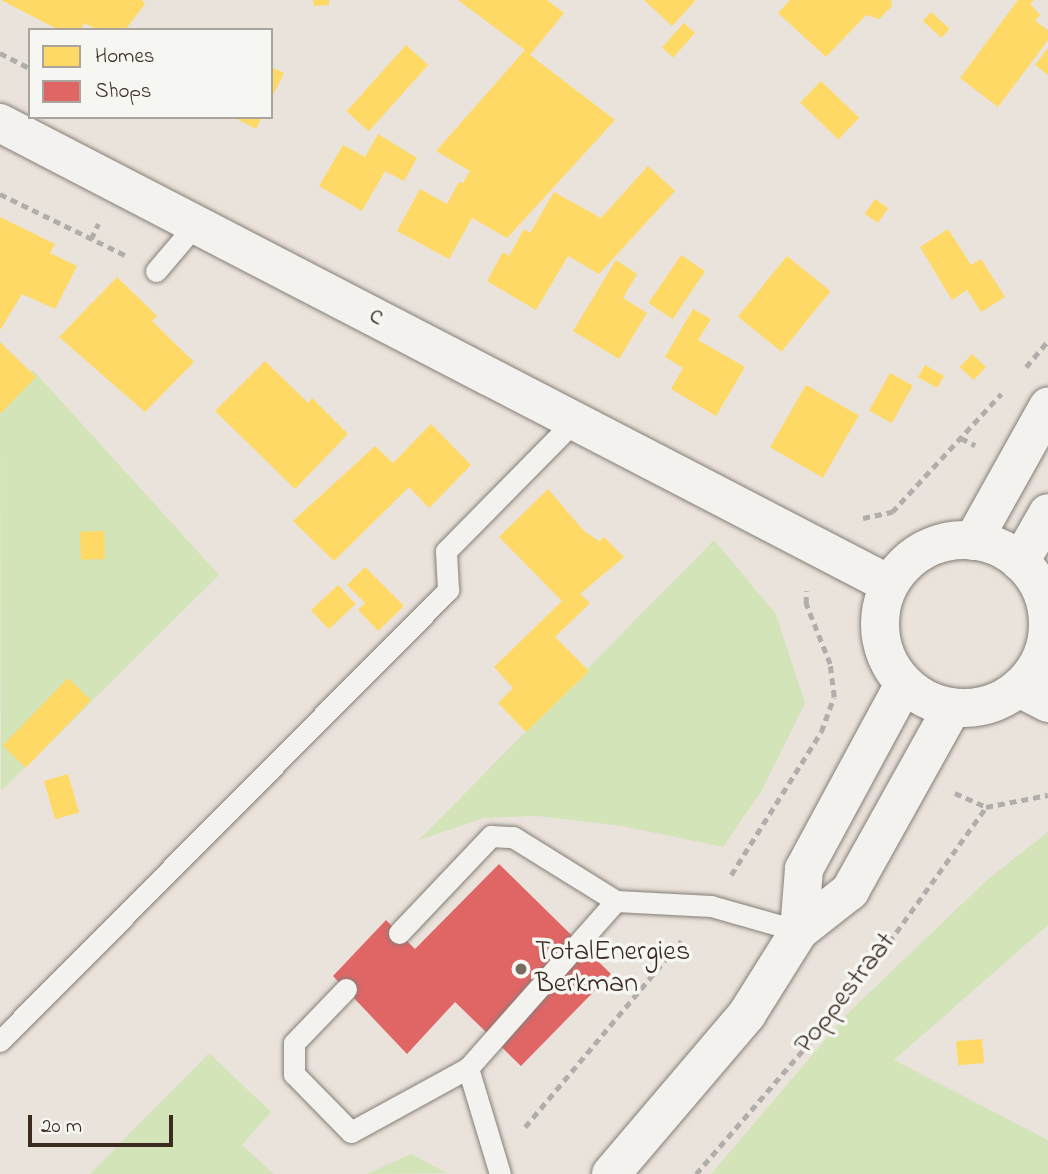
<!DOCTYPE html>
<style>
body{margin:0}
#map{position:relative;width:1048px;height:1174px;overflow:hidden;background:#eae3db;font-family:"Indie Flower",sans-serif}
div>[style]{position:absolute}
.green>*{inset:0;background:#d3e4b9}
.homes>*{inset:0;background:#ffd966;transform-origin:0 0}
.shops>*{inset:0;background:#e06666}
.path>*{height:4.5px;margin-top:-2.25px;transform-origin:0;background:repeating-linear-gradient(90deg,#b0adab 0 7px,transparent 0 12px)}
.roads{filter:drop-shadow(0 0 2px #857e78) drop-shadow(0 0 2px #857e78)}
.service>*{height:21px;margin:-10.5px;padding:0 10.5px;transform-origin:10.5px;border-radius:10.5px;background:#f3f2ef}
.minor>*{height:38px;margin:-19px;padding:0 19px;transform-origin:19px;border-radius:19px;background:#f3f2ef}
.tertiary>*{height:38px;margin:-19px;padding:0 19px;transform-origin:19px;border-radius:19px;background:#f3f2ef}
.tertiary>.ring{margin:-19px;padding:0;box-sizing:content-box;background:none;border:38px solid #f3f2ef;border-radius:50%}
.dots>*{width:19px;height:19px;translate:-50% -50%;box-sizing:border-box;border:4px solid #f6f6f2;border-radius:50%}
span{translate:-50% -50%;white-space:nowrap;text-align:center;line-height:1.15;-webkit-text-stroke:7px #f6f6f2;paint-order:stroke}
.street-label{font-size:28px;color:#3b2a1e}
.poi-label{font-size:28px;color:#3b2a1e}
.left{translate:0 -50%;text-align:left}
.legend{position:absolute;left:28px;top:28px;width:245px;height:91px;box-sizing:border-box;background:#f6f6f2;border:2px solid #aba49d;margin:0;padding:9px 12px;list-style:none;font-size:21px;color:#3b2a1e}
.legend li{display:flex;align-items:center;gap:14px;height:35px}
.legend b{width:35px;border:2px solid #aba49d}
.scale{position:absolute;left:28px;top:1115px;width:145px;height:32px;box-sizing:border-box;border:4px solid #3b2a1e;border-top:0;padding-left:9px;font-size:21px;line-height:24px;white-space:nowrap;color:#3b2a1e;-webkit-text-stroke:5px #f6f6f2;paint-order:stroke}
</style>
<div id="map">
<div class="green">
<i style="clip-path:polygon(33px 370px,219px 575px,1px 791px,0 398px)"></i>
<i style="clip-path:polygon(714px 540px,776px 614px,805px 703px,762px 790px,723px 847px,622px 826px,537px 816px,484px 818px,419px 840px)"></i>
<i style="clip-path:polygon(1048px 832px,1048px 925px,894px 1060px,1048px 1140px,1048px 1174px,711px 1174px,847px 1014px,988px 879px)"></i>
<i style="clip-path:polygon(209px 1053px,271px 1112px,242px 1145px,274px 1174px,90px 1174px)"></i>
<i style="clip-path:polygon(411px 1154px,447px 1173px,367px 1174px)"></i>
</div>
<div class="homes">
<i style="clip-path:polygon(1px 0,142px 0,145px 4px,125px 30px,98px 30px,84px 23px,81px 30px,59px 30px)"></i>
<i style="clip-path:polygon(313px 0,329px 0,329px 5px,314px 6px)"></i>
<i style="clip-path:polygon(458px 0,547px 0,564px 13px,530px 55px,615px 120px,507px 238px,472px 218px,449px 259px,397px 231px,420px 189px,447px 204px,459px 182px,463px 183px,470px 171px,436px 151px,525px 50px)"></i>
<i style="clip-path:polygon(644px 0,696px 0,672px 26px)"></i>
<i style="clip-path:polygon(790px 0,891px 0,892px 6px,879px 19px,866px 15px,826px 57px,778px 13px)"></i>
<i style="clip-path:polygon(1018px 0,1034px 0,1030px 4px,1040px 15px,1035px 21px,1048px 30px,1048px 40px,998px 107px,960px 78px)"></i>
<i style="left:931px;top:12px;width:25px;height:12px;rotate:42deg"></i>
<i style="left:684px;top:23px;width:15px;height:33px;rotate:42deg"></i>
<i style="left:406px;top:45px;width:30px;height:89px;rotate:42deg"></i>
<i style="clip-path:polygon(1048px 48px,1048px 75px,1035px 65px)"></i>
<i style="clip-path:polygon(271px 67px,284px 73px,271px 99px)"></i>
<i style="left:821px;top:81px;width:53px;height:30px;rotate:44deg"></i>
<i style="clip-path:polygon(233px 117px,262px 117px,256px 129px)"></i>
<i style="clip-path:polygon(378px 134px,417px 158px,404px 181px,385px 171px,362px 211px,319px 186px,343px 145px,365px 157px)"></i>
<i style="clip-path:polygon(648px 166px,675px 191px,599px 274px,568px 256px,536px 310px,487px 281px,503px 252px,509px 256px,524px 229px,530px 233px,554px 192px,601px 218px)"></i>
<i style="left:875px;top:199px;width:16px;height:18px;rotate:35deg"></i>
<i style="clip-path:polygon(0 217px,55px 244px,50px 253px,77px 266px,55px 309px,22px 294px,0 330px)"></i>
<i style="clip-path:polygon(948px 229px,971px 265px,981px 259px,1005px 297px,981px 312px,967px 290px,952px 300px,920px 247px)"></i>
<i style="left:681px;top:255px;width:29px;height:58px;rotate:34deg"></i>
<i style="left:787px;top:256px;width:56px;height:78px;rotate:39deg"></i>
<i style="clip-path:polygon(616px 260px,637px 274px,623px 298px,647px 313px,619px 359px,573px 331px)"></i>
<i style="clip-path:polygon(117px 277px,157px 316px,152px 321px,194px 362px,145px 412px,59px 337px)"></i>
<i style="clip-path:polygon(693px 309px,711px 319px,698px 340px,745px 367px,716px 416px,671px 389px,683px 368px,665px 357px)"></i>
<i style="clip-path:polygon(0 342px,36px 377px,0 414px)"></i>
<i style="left:972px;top:354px;width:19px;height:18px;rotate:43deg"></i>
<i style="clip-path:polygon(265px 361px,308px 403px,312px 398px,348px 434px,295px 489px,215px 411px)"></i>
<i style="left:925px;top:365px;width:22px;height:14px;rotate:30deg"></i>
<i style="left:890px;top:373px;width:26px;height:43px;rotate:29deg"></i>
<i style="left:806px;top:385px;width:61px;height:72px;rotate:30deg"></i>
<i style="clip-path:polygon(431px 424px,471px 465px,429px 508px,409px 487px,334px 561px,293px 521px,375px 446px,393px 463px)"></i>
<i style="clip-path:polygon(548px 489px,584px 531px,599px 541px,604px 537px,624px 557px,580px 594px,590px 603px,555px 637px,589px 671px,526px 732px,498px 703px,513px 688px,494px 667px,562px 601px,499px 537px)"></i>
<i style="left:104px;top:531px;width:28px;height:24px;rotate:88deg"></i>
<i style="clip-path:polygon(365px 567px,404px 606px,378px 631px,358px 610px,365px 603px,347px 585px)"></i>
<i style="left:338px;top:585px;width:26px;height:37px;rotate:47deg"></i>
<i style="left:68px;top:678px;width:32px;height:94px;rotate:44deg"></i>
<i style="left:68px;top:774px;width:40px;height:25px;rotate:74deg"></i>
<i style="left:982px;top:1039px;width:24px;height:26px;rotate:85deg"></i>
</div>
<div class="shops">
<i style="clip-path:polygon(499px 864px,611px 974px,521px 1066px,455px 1002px,407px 1054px,333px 976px,386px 920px,415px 949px)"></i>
</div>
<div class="path">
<i style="left:0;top:53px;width:34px;rotate:27deg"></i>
<i style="left:0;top:194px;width:139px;rotate:26deg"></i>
<i style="left:91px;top:239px;width:17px;rotate:-65deg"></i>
<i style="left:1026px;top:367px;width:34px;rotate:-50deg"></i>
<i style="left:961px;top:438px;width:16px;rotate:27deg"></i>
<i style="left:863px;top:518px;width:30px;rotate:-12deg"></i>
<i style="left:892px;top:512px;width:161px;rotate:-47.3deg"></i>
<i style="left:955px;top:793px;width:34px;rotate:24deg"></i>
<i style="left:986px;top:807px;width:63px;rotate:-11deg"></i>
<i style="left:731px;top:875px;width:169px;rotate:-57.8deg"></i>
<i style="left:821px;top:732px;width:37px;rotate:-70deg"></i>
<i style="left:834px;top:697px;width:33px;rotate:-97deg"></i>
<i style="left:830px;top:664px;width:65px;rotate:-111.8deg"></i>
<i style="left:806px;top:604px;width:13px;rotate:-90deg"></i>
<i style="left:525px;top:1127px;width:243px;rotate:-50deg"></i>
<i style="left:696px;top:1174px;width:242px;rotate:-49.2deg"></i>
<i style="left:854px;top:991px;width:226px;rotate:-54.3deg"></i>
</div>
<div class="roads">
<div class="service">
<i style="left:156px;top:271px;width:60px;rotate:-49.7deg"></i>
<i style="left:399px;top:933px;width:134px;rotate:-46.5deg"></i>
<i style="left:491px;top:836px;width:22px;rotate:3deg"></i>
<i style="left:513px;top:837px;width:121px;rotate:31.9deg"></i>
<i style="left:346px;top:989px;width:75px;rotate:133.9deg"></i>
<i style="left:294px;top:1043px;width:31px;rotate:90deg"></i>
<i style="left:294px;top:1074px;width:81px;rotate:45.5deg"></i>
<i style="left:351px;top:1132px;width:133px;rotate:-28.7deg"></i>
<i style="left:0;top:1041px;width:636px;rotate:-45.19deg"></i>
<i style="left:448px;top:590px;width:39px;rotate:-93deg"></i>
<i style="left:446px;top:551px;width:182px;rotate:-45.4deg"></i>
<i style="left:500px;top:1174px;width:111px;rotate:-106.8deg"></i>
<i style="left:468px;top:1068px;width:223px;rotate:-48.5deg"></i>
<i style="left:616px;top:901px;width:95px;rotate:3deg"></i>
<i style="left:711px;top:906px;width:91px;rotate:15.9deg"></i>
</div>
<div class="minor">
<i style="left:0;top:123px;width:1001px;rotate:27.41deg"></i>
</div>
<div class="tertiary">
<i class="ring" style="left:880px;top:540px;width:130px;height:130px"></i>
<i style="left:973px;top:541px;width:154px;rotate:-60.8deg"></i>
<i style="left:1020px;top:562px;width:56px;rotate:-60.3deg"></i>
<i style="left:1019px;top:688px;width:33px;rotate:27deg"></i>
<i style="left:799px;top:931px;width:62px;rotate:-85.4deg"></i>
<i style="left:804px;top:869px;width:210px;rotate:-61.6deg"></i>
<i style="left:611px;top:1174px;width:210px;rotate:-49.6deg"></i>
<i style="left:747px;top:1014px;width:98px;rotate:-57.9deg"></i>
<i style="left:799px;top:931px;width:65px;rotate:-38.1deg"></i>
<i style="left:850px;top:891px;width:210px;rotate:-60.9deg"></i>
</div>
</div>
<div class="dots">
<i style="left:521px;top:969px;background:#786b60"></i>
</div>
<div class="street-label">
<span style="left:376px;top:317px;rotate:28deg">c</span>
<span style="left:846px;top:994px;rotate:-52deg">Poppestraat</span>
</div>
<div class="poi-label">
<span class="left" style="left:535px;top:969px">TotalEnergies<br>Berkman</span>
</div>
<ul class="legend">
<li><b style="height:19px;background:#ffd966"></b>Homes</li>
<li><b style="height:19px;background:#e06666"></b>Shops</li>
</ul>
<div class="scale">20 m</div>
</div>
